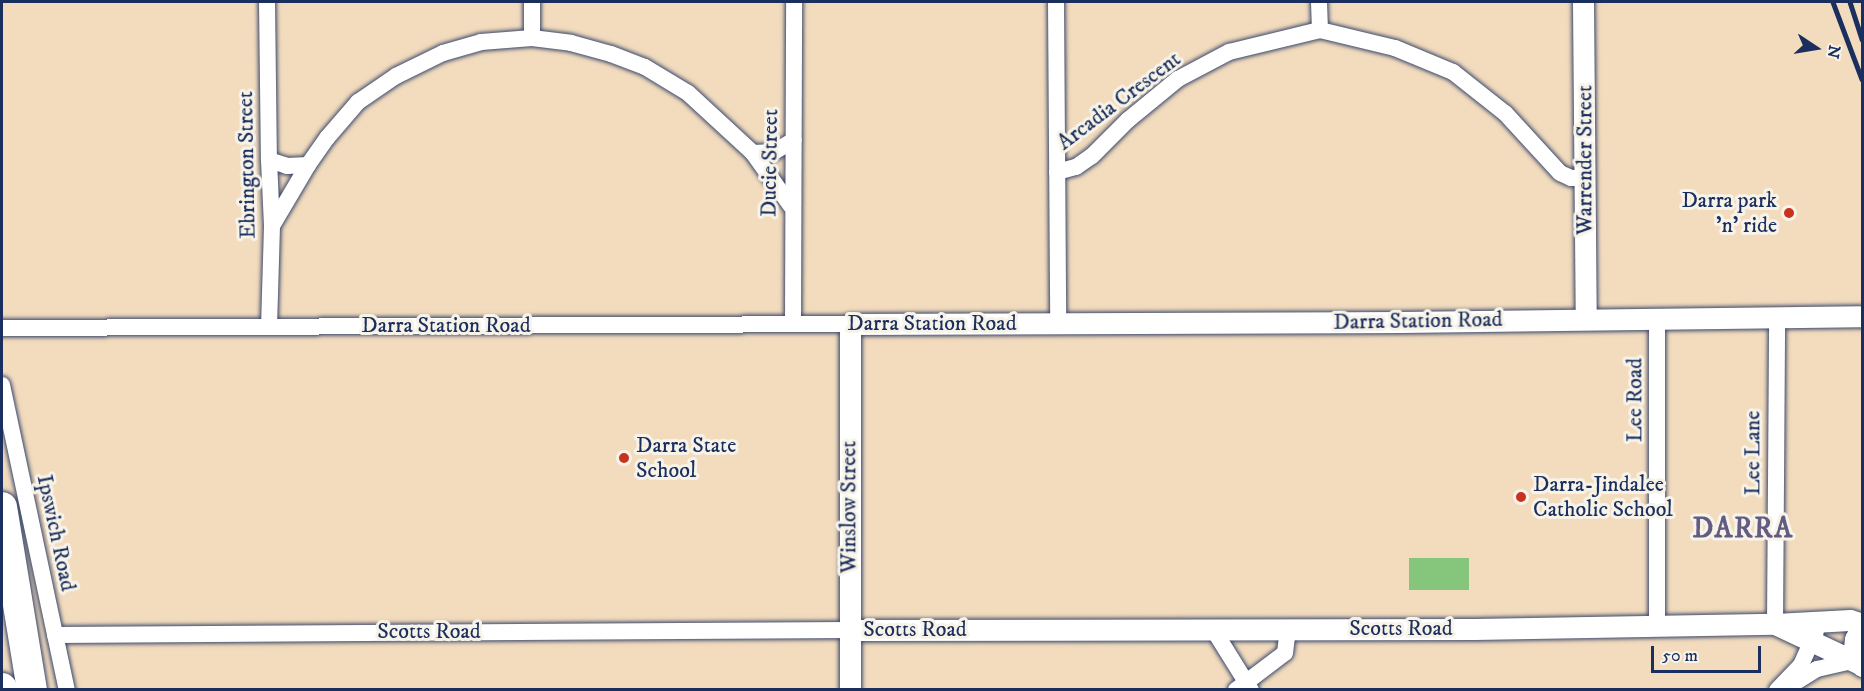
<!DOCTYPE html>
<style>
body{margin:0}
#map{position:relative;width:1864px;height:691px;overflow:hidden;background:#f3dcbe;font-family:"IM FELL DW Pica",serif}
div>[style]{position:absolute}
.green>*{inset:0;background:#85c57c;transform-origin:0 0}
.roads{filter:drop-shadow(0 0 2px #3b496c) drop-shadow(0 0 2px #3b496c)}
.minor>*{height:16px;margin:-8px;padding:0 8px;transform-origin:8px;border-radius:8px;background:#fff}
.tertiary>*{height:21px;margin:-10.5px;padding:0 10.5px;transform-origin:10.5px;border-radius:10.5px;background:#fff}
.motorway>*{height:30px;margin:-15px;padding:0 15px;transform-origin:15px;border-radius:15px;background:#fff}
.rail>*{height:4.5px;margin:-2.25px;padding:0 2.25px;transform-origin:2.25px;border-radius:2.25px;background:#1b2f5e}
.dots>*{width:16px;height:16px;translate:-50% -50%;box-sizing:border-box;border:3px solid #f7f3e8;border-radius:50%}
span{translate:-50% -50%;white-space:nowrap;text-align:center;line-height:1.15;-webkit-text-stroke:6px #f7f3e8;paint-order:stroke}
.street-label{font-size:22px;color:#1b2f5e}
.poi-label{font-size:22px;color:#1b2f5e}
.right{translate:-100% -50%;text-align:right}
.left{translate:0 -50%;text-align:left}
.district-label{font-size:28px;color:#625c82;font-weight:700;letter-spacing:1.5px}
.frame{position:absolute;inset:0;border:3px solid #1b2f5e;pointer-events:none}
.north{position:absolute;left:1786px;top:18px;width:60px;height:60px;-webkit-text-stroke:4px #f7f3e8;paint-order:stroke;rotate:102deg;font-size:16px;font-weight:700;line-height:24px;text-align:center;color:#1b2f5e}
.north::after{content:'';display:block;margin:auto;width:21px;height:27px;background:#1b2f5e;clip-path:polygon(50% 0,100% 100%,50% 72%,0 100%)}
.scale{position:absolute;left:1651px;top:646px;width:110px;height:27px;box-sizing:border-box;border:3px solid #1b2f5e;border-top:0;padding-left:8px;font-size:18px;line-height:21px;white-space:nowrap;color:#1b2f5e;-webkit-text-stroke:4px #f7f3e8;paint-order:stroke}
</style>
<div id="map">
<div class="green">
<i style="left:1469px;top:558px;width:32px;height:60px;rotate:90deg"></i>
</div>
<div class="roads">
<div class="minor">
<i style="left:267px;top:2px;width:158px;rotate:89.3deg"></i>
<i style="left:269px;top:160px;width:66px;rotate:87.4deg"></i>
<i style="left:272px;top:226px;width:101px;rotate:91.7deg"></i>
<i style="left:1056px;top:2px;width:322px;rotate:89.6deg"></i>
<i style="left:1319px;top:2px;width:28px;rotate:88deg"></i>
<i style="left:532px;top:38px;width:36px;rotate:-90deg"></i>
<i style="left:753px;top:153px;width:21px;rotate:-3deg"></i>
<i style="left:774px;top:152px;width:23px;rotate:-31deg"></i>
<i style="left:269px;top:160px;width:19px;rotate:18deg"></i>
<i style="left:287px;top:166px;width:21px;rotate:-3deg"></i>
<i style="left:1057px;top:172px;width:20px;rotate:-15deg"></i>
<i style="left:1076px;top:167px;width:19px;rotate:-35deg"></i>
<i style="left:1092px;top:156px;width:51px;rotate:-45deg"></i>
<i style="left:1128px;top:120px;width:65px;rotate:-39.4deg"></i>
<i style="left:1178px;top:79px;width:58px;rotate:-27.9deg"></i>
<i style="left:1229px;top:52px;width:94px;rotate:-13.6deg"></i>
<i style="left:1320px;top:30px;width:77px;rotate:13.5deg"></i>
<i style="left:1395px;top:48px;width:63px;rotate:22.5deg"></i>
<i style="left:1453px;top:72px;width:66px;rotate:38.3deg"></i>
<i style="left:1505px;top:113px;width:81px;rotate:47.5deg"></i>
<i style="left:1560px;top:173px;width:12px;rotate:24deg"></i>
<i style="left:1571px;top:178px;width:14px"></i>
<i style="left:272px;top:226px;width:71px;rotate:-59.5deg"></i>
<i style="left:308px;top:165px;width:33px;rotate:-55deg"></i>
<i style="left:327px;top:138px;width:48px;rotate:-49.3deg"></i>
<i style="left:358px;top:102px;width:46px;rotate:-34.4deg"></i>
<i style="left:396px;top:76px;width:52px;rotate:-26.1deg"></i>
<i style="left:443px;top:53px;width:40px;rotate:-16deg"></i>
<i style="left:481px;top:42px;width:51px;rotate:-4.5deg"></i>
<i style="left:532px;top:38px;width:39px;rotate:7deg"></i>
<i style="left:571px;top:43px;width:41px;rotate:15.4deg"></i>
<i style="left:611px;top:54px;width:36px;rotate:21deg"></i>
<i style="left:645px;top:67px;width:50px;rotate:31.2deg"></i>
<i style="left:688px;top:93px;width:88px;rotate:42.7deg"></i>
<i style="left:753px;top:153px;width:65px;rotate:54.4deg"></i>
<i style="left:793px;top:324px;width:322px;rotate:-89.8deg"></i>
<i style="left:2px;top:328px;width:848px;rotate:-0.27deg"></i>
<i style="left:2px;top:385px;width:312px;rotate:78deg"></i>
<i style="left:1775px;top:624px;width:306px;rotate:-89.6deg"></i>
<i style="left:1657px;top:626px;width:307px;rotate:-90deg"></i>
<i style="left:1213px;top:629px;width:72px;rotate:58.1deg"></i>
<i style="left:55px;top:635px;width:795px;rotate:-0.36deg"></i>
<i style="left:1788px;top:687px;width:34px;rotate:-32deg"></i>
<i style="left:1817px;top:669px;width:37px;rotate:-13deg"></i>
<i style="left:1236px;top:690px;width:61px;rotate:-37.1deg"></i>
<i style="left:1285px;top:653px;width:23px;rotate:-83deg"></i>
<i style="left:1777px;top:690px;width:35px;rotate:-46deg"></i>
<i style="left:1801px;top:665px;width:37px;rotate:-66deg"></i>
</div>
<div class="tertiary">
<i style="left:1583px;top:2px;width:317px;rotate:89.5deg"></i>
<i style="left:1775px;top:624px;width:94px;rotate:25.2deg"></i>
<i style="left:1862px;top:627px;width:14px;rotate:120deg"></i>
<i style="left:1855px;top:639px;width:9px;rotate:96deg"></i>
<i style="left:1854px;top:648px;width:9px;rotate:77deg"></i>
<i style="left:1856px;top:657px;width:11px;rotate:56deg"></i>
<i style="left:850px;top:630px;width:624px;rotate:-0.09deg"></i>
<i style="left:1474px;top:629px;width:301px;rotate:-1deg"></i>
<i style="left:1775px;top:624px;width:75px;rotate:-3.1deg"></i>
<i style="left:1850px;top:620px;width:13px;rotate:18deg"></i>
<i style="left:850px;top:690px;width:366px;rotate:-90deg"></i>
<i style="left:850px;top:324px;width:550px;rotate:-0.21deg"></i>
<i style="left:1400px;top:322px;width:462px;rotate:-0.7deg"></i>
</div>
<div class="motorway">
<i style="left:2px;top:507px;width:185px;rotate:80.7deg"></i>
<i style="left:2px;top:688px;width:2px;rotate:90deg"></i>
</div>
</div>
<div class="rail">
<i style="left:1833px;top:2px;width:82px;rotate:69.4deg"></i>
<i style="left:1850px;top:2px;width:39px;rotate:72deg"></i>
</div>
<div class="dots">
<i style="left:1789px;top:213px;background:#c8321e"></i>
<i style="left:624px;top:458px;background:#c8321e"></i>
<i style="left:1521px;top:497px;background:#c8321e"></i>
</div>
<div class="street-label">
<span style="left:1119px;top:101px;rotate:-37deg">Arcadia Crescent</span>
<span style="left:1585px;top:160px;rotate:-90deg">Warrender Street</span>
<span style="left:770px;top:163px;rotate:-89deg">Ducie Street</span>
<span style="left:247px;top:165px;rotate:-91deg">Ebrington Street</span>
<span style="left:1418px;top:321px;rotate:-1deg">Darra Station Road</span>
<span style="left:932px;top:324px">Darra Station Road</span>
<span style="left:446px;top:326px">Darra Station Road</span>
<span style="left:1635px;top:400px;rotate:-90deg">Lee Road</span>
<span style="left:1753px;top:453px;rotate:-90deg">Lee Lane</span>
<span style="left:849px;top:507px;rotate:-90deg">Winslow Street</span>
<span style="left:56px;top:533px;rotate:78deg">Ipswich Road</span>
<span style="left:1401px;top:629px">Scotts Road</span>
<span style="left:915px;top:630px">Scotts Road</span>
<span style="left:429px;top:632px">Scotts Road</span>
</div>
<div class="poi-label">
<span class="right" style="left:1777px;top:213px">Darra park<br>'n' ride</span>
<span class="left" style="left:636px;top:458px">Darra State<br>School</span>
<span class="left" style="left:1533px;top:497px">Darra-Jindalee<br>Catholic School</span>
</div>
<div class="district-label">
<span style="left:1743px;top:529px">DARRA</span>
</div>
<div class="frame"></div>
<div class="north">N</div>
<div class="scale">50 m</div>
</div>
